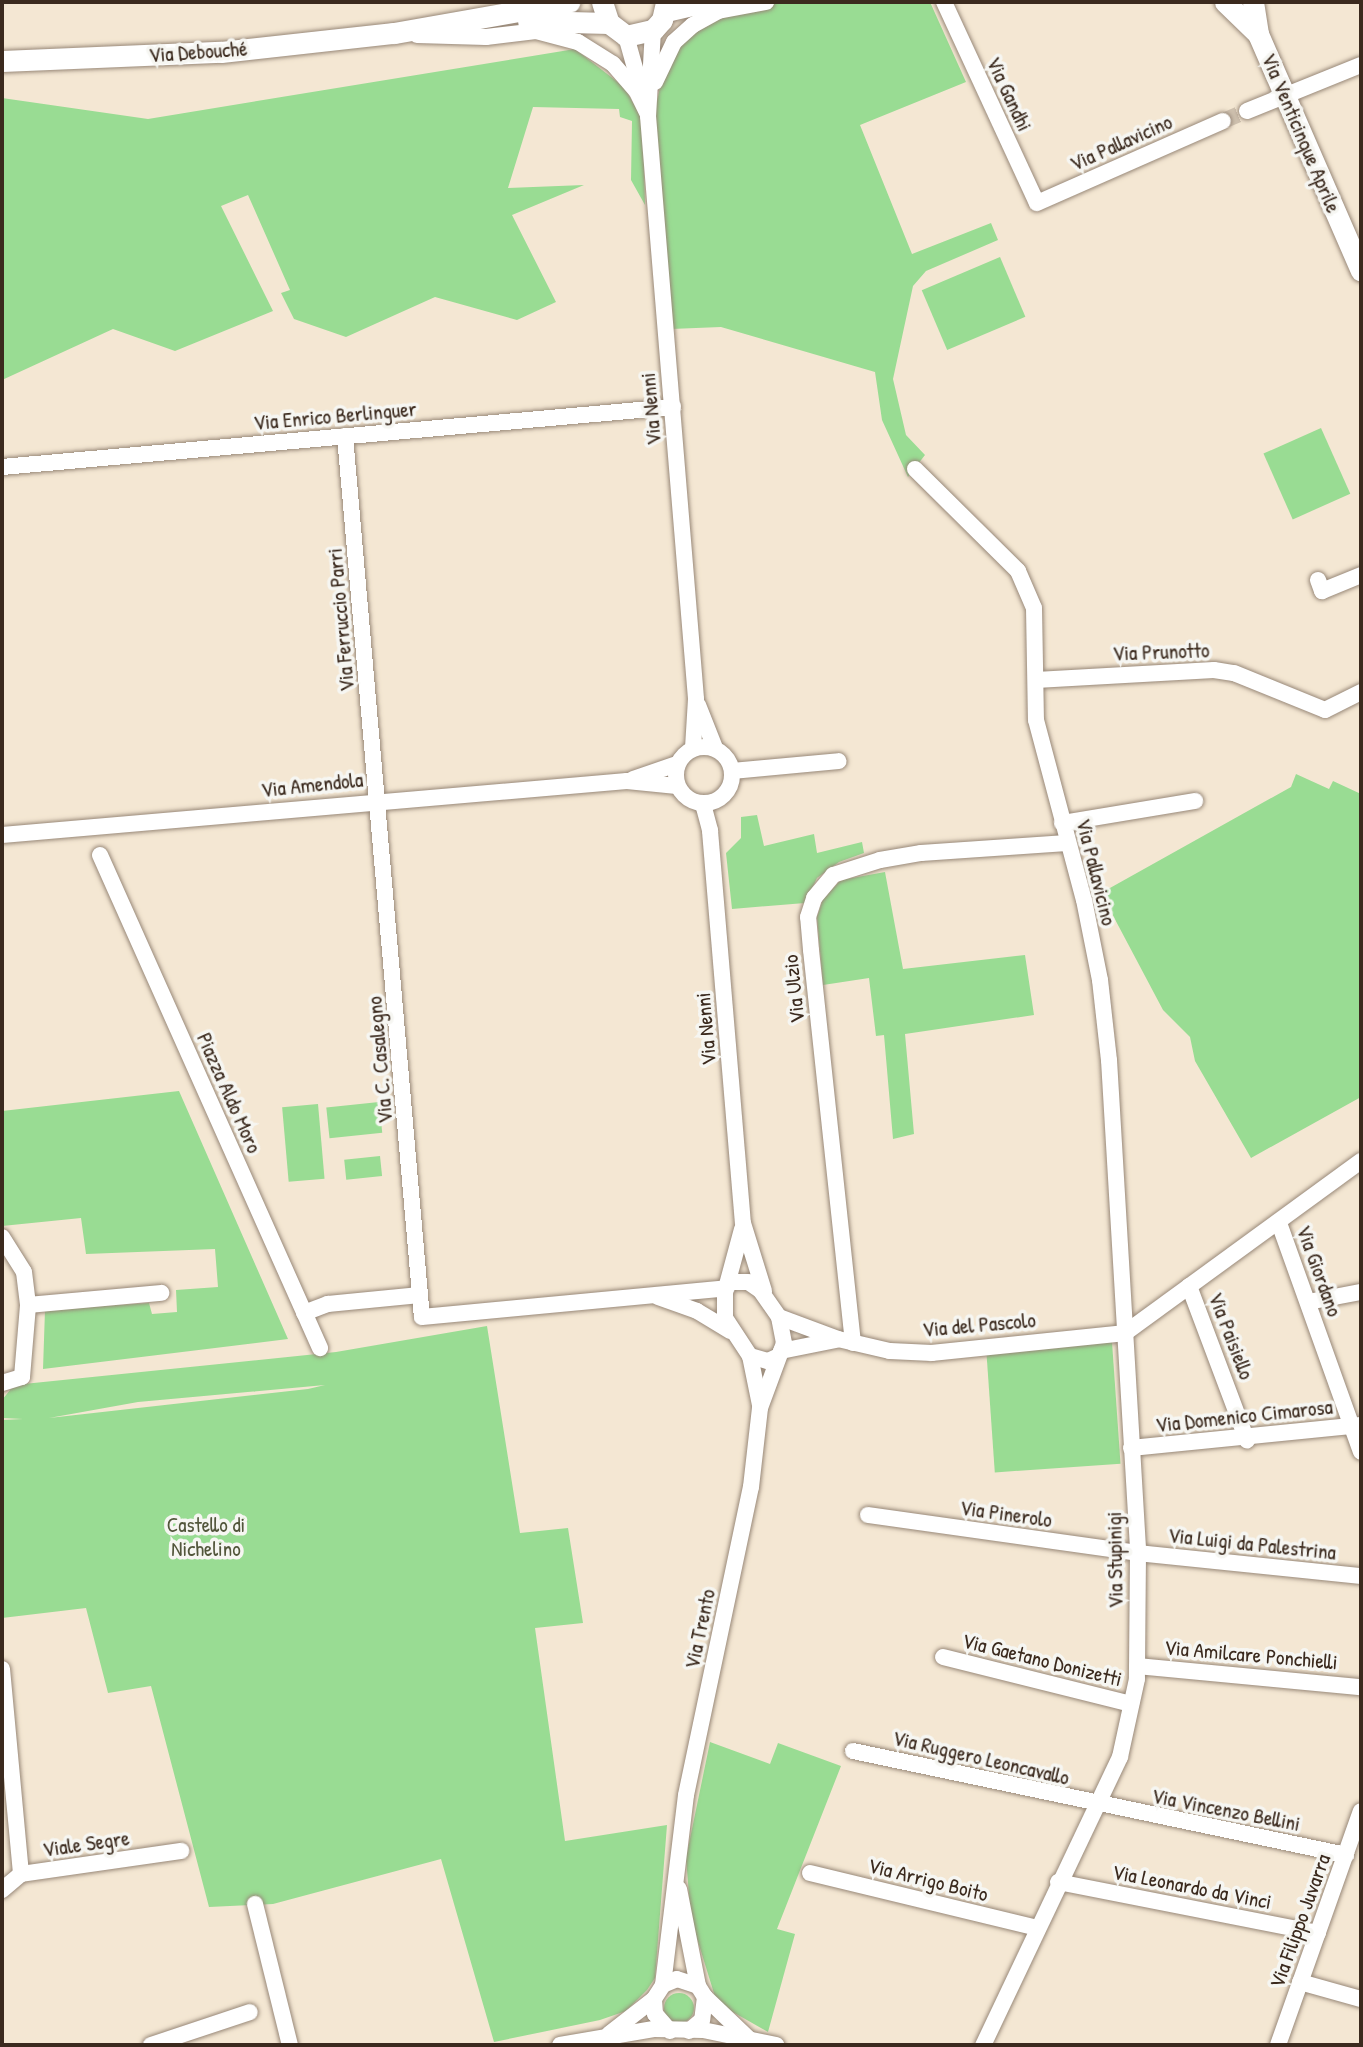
<!DOCTYPE html>
<meta charset="utf-8">
<style>
body{margin:0}
#map{position:relative;width:1363px;height:2047px;overflow:hidden;background:#f4e7d3;font-family:"Patrick Hand",sans-serif}
div>[style]{position:absolute}
.green>*{inset:0;background:#99dc93;transform-origin:0 0}
.round{border-radius:50%}
.street-tunnel>*{height:16px;margin-top:-8px;transform-origin:0;background:repeating-linear-gradient(90deg,#cfc1af 0 16px,transparent 0 24px)}
.roads{filter:drop-shadow(0 0 2px #988878) drop-shadow(0 0 2px #988878)}
.street>*{height:16px;margin:-8px;padding:0 8px;transform-origin:8px;border-radius:8px;background:#fff}
.street>.ring{margin:-8px;padding:0;box-sizing:content-box;background:none;border:16px solid #fff;border-radius:50%}
.secondary>*{height:21px;margin:-10.5px;padding:0 10.5px;transform-origin:10.5px;border-radius:10.5px;background:#fff}
span{translate:-50% -50%;white-space:nowrap;text-align:center;line-height:1.15;-webkit-text-stroke:7px #f6f6f2;paint-order:stroke}
.street-label{font-size:21px;color:#3b2a1e}
.park-label{font-size:21px;color:#52563b}
.frame{position:absolute;inset:0;border:4px solid #3b2a1e;pointer-events:none}
</style>
<div id="map">
<div class="green">
<i style="clip-path:polygon(784px 2px,930px 2px,966px 82px,860px 125px,912px 254px,991px 223px,998px 240px,926px 271px,913px 286px,893px 379px,906px 435px,925px 455px,908px 477px,882px 420px,875px 372px,721px 327px,671px 329px,654px 115px,664px 69px,693px 30px,717px 16px)"></i>
<i style="clip-path:polygon(575px 49px,624px 87px,643px 120px,645px 205px,631px 180px,632px 121px,620px 117px,619px 109px,533px 107px,508px 188px,584px 185px,512px 215px,556px 302px,517px 320px,435px 297px,346px 337px,294px 319px,281px 293px,290px 290px,248px 195px,221px 206px,273px 311px,175px 351px,113px 329px,2px 380px,2px 98px,148px 119px)"></i>
<i style="left:1000px;top:257px;width:65px;height:85px;rotate:67deg"></i>
<i style="left:1321px;top:428px;width:72px;height:63px;rotate:66deg"></i>
<i style="clip-path:polygon(1296px 774px,1329px 789px,1333px 781px,1361px 794px,1361px 1097px,1251px 1158px,1195px 1061px,1190px 1037px,1163px 1010px,1101px 893px,1291px 787px)"></i>
<i style="clip-path:polygon(757px 815px,764px 846px,814px 834px,817px 853px,862px 842px,864px 853px,839px 862px,817px 878px,805px 903px,732px 909px,726px 853px,741px 838px,741px 817px)"></i>
<i style="clip-path:polygon(885px 872px,903px 969px,1025px 955px,1034px 1015px,905px 1034px,914px 1134px,893px 1139px,884px 1035px,876px 1036px,869px 978px,823px 985px,817px 917px,823px 899px,841px 880px)"></i>
<i style="clip-path:polygon(179px 1091px,288px 1339px,43px 1369px,45px 1310px,149px 1303px,152px 1314px,177px 1312px,176px 1290px,218px 1287px,215px 1249px,86px 1254px,81px 1218px,2px 1226px,2px 1111px)"></i>
<i style="left:379px;top:1102px;width:31px;height:53px;rotate:84deg"></i>
<i style="left:318px;top:1104px;width:75px;height:36px;rotate:85deg"></i>
<i style="left:380px;top:1156px;width:20px;height:36px;rotate:84deg"></i>
<i style="clip-path:polygon(evenodd,487px 1326px,520px 1533px,568px 1528px,583px 1623px,535px 1628px,565px 1841px,667px 1825px,655px 1978px,647px 1990px,626px 2011px,600px 2020px,494px 2042px,441px 1859px,273px 1904px,209px 1907px,151px 1686px,108px 1693px,86px 1608px,2px 1618px,2px 1420px,23px 1419px,2px 1418px,2px 1400px,14px 1385px,336px 1352px,487px 1326px,325px 1385px,308px 1389px,49px 1418px,138px 1402px,325px 1385px)"></i>
<i style="left:1112px;top:1342px;width:122px;height:126px;rotate:86deg"></i>
<i style="clip-path:polygon(710px 1742px,770px 1764px,778px 1743px,841px 1766px,777px 1929px,795px 1934px,768px 2032px,717px 2003px,691px 1919px,686px 1858px)"></i>
<i class="round" style="left:664px;top:1993px;width:30px;height:30px"></i>
</div>
<div class="street-tunnel">
<i style="left:1223px;top:121px;width:26px;rotate:-23deg"></i>
</div>
<div class="roads">
<div class="street">
<i style="left:944px;top:2px;width:221px;rotate:65.2deg"></i>
<i style="left:1037px;top:203px;width:203px;rotate:-23.8deg"></i>
<i style="left:653px;top:30px;width:86px;rotate:93.3deg"></i>
<i style="left:648px;top:116px;width:585px;rotate:85.29deg"></i>
<i style="left:696px;top:699px;width:49px;rotate:93.5deg"></i>
<i style="left:417px;top:35px;width:69px;rotate:1.7deg"></i>
<i style="left:486px;top:37px;width:50px;rotate:-6.8deg"></i>
<i style="left:536px;top:31px;width:43px;rotate:14.7deg"></i>
<i style="left:578px;top:42px;width:41px;rotate:32.2deg"></i>
<i style="left:613px;top:64px;width:35px;rotate:49deg"></i>
<i style="left:636px;top:90px;width:25px;rotate:64deg"></i>
<i style="left:626px;top:36px;width:59px;rotate:74.3deg"></i>
<i style="left:655px;top:82px;width:44px;rotate:-64.6deg"></i>
<i style="left:674px;top:42px;width:25px;rotate:-42deg"></i>
<i style="left:693px;top:25px;width:29px;rotate:-29deg"></i>
<i style="left:718px;top:11px;width:49px;rotate:-10.6deg"></i>
<i style="left:1247px;top:111px;width:123px;rotate:-22deg"></i>
<i style="left:345px;top:436px;width:884px;rotate:85.01deg"></i>
<i style="left:422px;top:1317px;width:306px;rotate:-5.4deg"></i>
<i style="left:2px;top:467px;width:674px;rotate:-5.11deg"></i>
<i style="left:915px;top:469px;width:145px;rotate:44.7deg"></i>
<i style="left:1018px;top:571px;width:40px;rotate:66.6deg"></i>
<i style="left:1034px;top:608px;width:112px;rotate:89deg"></i>
<i style="left:1036px;top:720px;width:186px;rotate:75.1deg"></i>
<i style="left:1084px;top:900px;width:82px;rotate:78.7deg"></i>
<i style="left:1100px;top:980px;width:81px;rotate:83.6deg"></i>
<i style="left:1109px;top:1060px;width:494px;rotate:86.6deg"></i>
<i style="left:1138px;top:1553px;width:126px;rotate:90.5deg"></i>
<i style="left:1137px;top:1679px;width:80px;rotate:102.3deg"></i>
<i style="left:1120px;top:1757px;width:319px;rotate:115.4deg"></i>
<i style="left:1318px;top:580px;width:12px;rotate:70deg"></i>
<i style="left:1322px;top:591px;width:42px;rotate:-22.3deg"></i>
<i style="left:1036px;top:680px;width:178px;rotate:-3.2deg"></i>
<i style="left:1214px;top:670px;width:20px;rotate:9deg"></i>
<i style="left:1234px;top:673px;width:98px;rotate:22.1deg"></i>
<i style="left:1325px;top:710px;width:40px;rotate:-26.6deg"></i>
<i style="left:698px;top:705px;width:46px;rotate:68.4deg"></i>
<i class="ring" style="left:676px;top:747px;width:40px;height:40px"></i>
<i style="left:732px;top:771px;width:107px;rotate:-5.3deg"></i>
<i style="left:633px;top:779px;width:46px;rotate:-18.8deg"></i>
<i style="left:703px;top:804px;width:28px;rotate:75deg"></i>
<i style="left:710px;top:831px;width:393px;rotate:85.2deg"></i>
<i style="left:743px;top:1223px;width:71px;rotate:72.8deg"></i>
<i style="left:1062px;top:823px;width:135px;rotate:-9.4deg"></i>
<i style="left:2px;top:835px;width:627px;rotate:-4.94deg"></i>
<i style="left:627px;top:781px;width:50px;rotate:5.7deg"></i>
<i style="left:100px;top:855px;width:540px;rotate:65.95deg"></i>
<i style="left:1279px;top:1223px;width:243px;rotate:70.3deg"></i>
<i style="left:742px;top:1229px;width:65px;rotate:105.1deg"></i>
<i style="left:725px;top:1292px;width:26px;rotate:90deg"></i>
<i style="left:725px;top:1318px;width:45px;rotate:56.7deg"></i>
<i style="left:750px;top:1356px;width:19px;rotate:16deg"></i>
<i style="left:768px;top:1361px;width:10px;rotate:-24deg"></i>
<i style="left:2px;top:1237px;width:41px;rotate:57.8deg"></i>
<i style="left:24px;top:1272px;width:33px;rotate:83deg"></i>
<i style="left:28px;top:1305px;width:134px;rotate:-5.2deg"></i>
<i style="left:1189px;top:1286px;width:165px;rotate:69.4deg"></i>
<i style="left:658px;top:1297px;width:41px;rotate:19.7deg"></i>
<i style="left:697px;top:1311px;width:39px;rotate:31deg"></i>
<i style="left:1308px;top:1302px;width:54px;rotate:-10.7deg"></i>
<i style="left:304px;top:1313px;width:26px;rotate:-21deg"></i>
<i style="left:328px;top:1304px;width:92px;rotate:-5.6deg"></i>
<i style="left:779px;top:1317px;width:63px;rotate:20.4deg"></i>
<i style="left:838px;top:1339px;width:53px;rotate:13deg"></i>
<i style="left:890px;top:1351px;width:42px;rotate:2.7deg"></i>
<i style="left:932px;top:1353px;width:194px;rotate:-5.9deg"></i>
<i style="left:1125px;top:1333px;width:292px;rotate:-36.1deg"></i>
<i style="left:853px;top:1343px;width:395px;rotate:-96.1deg"></i>
<i style="left:811px;top:950px;width:33px;rotate:-95deg"></i>
<i style="left:808px;top:917px;width:20px;rotate:-72deg"></i>
<i style="left:814px;top:898px;width:30px;rotate:-50deg"></i>
<i style="left:833px;top:875px;width:49px;rotate:-17.7deg"></i>
<i style="left:880px;top:860px;width:42px;rotate:-9.7deg"></i>
<i style="left:921px;top:853px;width:146px;rotate:-3.9deg"></i>
<i style="left:781px;top:1351px;width:56px;rotate:-11.3deg"></i>
<i style="left:750px;top:1356px;width:50px;rotate:78.5deg"></i>
<i style="left:2px;top:1383px;width:21px;rotate:-17deg"></i>
<i style="left:22px;top:1377px;width:72px;rotate:-85.2deg"></i>
<i style="left:1131px;top:1448px;width:231px;rotate:-5.7deg"></i>
<i style="left:868px;top:1515px;width:273px;rotate:8deg"></i>
<i style="left:1138px;top:1553px;width:224px;rotate:5.9deg"></i>
<i style="left:943px;top:1657px;width:194px;rotate:14deg"></i>
<i style="left:1137px;top:1666px;width:225px;rotate:5.4deg"></i>
<i style="left:2px;top:1669px;width:206px;rotate:84.7deg"></i>
<i style="left:853px;top:1751px;width:504px;rotate:11.91deg"></i>
<i style="left:810px;top:1873px;width:234px;rotate:13.6deg"></i>
<i style="left:1058px;top:1882px;width:265px;rotate:11.1deg"></i>
<i style="left:679px;top:1889px;width:99px;rotate:78.9deg"></i>
<i style="left:2px;top:1890px;width:25px;rotate:-40deg"></i>
<i style="left:21px;top:1874px;width:162px;rotate:-8.2deg"></i>
<i style="left:255px;top:1904px;width:145px;rotate:76.1deg"></i>
<i style="left:1300px;top:1982px;width:63px;rotate:15.6deg"></i>
<i style="left:663px;top:1985px;width:191px;rotate:-83.1deg"></i>
<i style="left:686px;top:1795px;width:315px;rotate:-78.1deg"></i>
<i style="left:751px;top:1487px;width:80px;rotate:-83.5deg"></i>
<i style="left:760px;top:1408px;width:69px;rotate:-69.7deg"></i>
<i style="left:784px;top:1343px;width:26px;rotate:-101deg"></i>
<i style="left:779px;top:1317px;width:33px;rotate:-125deg"></i>
<i style="left:760px;top:1290px;width:14px;rotate:-146deg"></i>
<i style="left:748px;top:1282px;width:19px;rotate:180deg"></i>
<i style="left:705px;top:1997px;width:61px;rotate:43.7deg"></i>
<i style="left:670px;top:2031px;width:23px;rotate:-131deg"></i>
<i style="left:655px;top:2014px;width:15px;rotate:-94deg"></i>
<i style="left:654px;top:1999px;width:17px;rotate:-57deg"></i>
<i style="left:663px;top:1985px;width:15px;rotate:-23deg"></i>
<i style="left:677px;top:1979px;width:22px;rotate:18deg"></i>
<i style="left:698px;top:1986px;width:13px;rotate:58deg"></i>
<i style="left:705px;top:1997px;width:23px;rotate:97deg"></i>
<i style="left:702px;top:2020px;width:17px;rotate:140deg"></i>
<i style="left:609px;top:2034px;width:57px;rotate:-37.9deg"></i>
<i style="left:151px;top:2045px;width:104px;rotate:-18.4deg"></i>
<i style="left:560px;top:2045px;width:95px;rotate:-9.7deg"></i>
<i style="left:654px;top:2029px;width:49px;rotate:1.2deg"></i>
<i style="left:703px;top:2030px;width:75px;rotate:11.6deg"></i>
<i style="left:1278px;top:2045px;width:248px;rotate:-70.5deg"></i>
</div>
<div class="secondary">
<i style="left:602px;top:2px;width:22px;rotate:72deg"></i>
<i style="left:609px;top:23px;width:21px;rotate:37deg"></i>
<i style="left:626px;top:36px;width:28px;rotate:-13deg"></i>
<i style="left:653px;top:30px;width:13px;rotate:-48deg"></i>
<i style="left:662px;top:20px;width:18px;rotate:-77deg"></i>
<i style="left:1225px;top:2px;width:46px;rotate:44.1deg"></i>
<i style="left:1253px;top:2px;width:32px;rotate:81deg"></i>
<i style="left:1258px;top:34px;width:258px;rotate:66.5deg"></i>
<i style="left:666px;top:11px;width:39px;rotate:-13deg"></i>
<i style="left:528px;top:21px;width:81px;rotate:1.4deg"></i>
<i style="left:2px;top:61px;width:219px;rotate:-2.4deg"></i>
<i style="left:221px;top:52px;width:174px;rotate:-6.3deg"></i>
<i style="left:394px;top:33px;width:178px;rotate:-10deg"></i>
</div>
</div>
<div class="street-label">
<span style="left:198px;top:52px;rotate:-4deg">Via Debouché</span>
<span style="left:1009px;top:94px;rotate:65deg">Via Gandhi</span>
<span style="left:1301px;top:133px;rotate:67deg">Via Venticinque Aprile</span>
<span style="left:1121px;top:143px;rotate:-24deg">Via Pallavicino</span>
<span style="left:651px;top:409px;rotate:-95deg">Via Nenni</span>
<span style="left:335px;top:416px;rotate:-5deg">Via Enrico Berlinguer</span>
<span style="left:341px;top:620px;rotate:-95deg">Via Ferruccio Parri</span>
<span style="left:1161px;top:652px;rotate:-2deg">Via Prunotto</span>
<span style="left:312px;top:785px;rotate:-6deg">Via Amendola</span>
<span style="left:1096px;top:872px;rotate:76deg">Via Pallavicino</span>
<span style="left:794px;top:989px;rotate:-96deg">Via Ulzio</span>
<span style="left:706px;top:1029px;rotate:-95deg">Via Nenni</span>
<span style="left:380px;top:1060px;rotate:-95deg">Via C. Casalegno</span>
<span style="left:229px;top:1093px;rotate:66deg">Piazza Aldo Moro</span>
<span style="left:1319px;top:1271px;rotate:70deg">Via Giordano</span>
<span style="left:979px;top:1325px;rotate:-5deg">Via del Pascolo</span>
<span style="left:1231px;top:1336px;rotate:69deg">Via Paisiello</span>
<span style="left:1244px;top:1416px;rotate:-6deg">Via Domenico Cimarosa</span>
<span style="left:1006px;top:1514px;rotate:8deg">Via Pinerolo</span>
<span style="left:1252px;top:1544px;rotate:6deg">Via Luigi da Palestrina</span>
<span style="left:1115px;top:1560px;rotate:-91deg">Via Stupinigi</span>
<span style="left:700px;top:1629px;rotate:-78deg">Via Trento</span>
<span style="left:1251px;top:1655px;rotate:5deg">Via Amilcare Ponchielli</span>
<span style="left:1042px;top:1660px;rotate:14deg">Via Gaetano Donizetti</span>
<span style="left:981px;top:1758px;rotate:13deg">Via Ruggero Leoncavallo</span>
<span style="left:1226px;top:1810px;rotate:11deg">Via Vincenzo Bellini</span>
<span style="left:86px;top:1844px;rotate:-8deg">Viale Segre</span>
<span style="left:928px;top:1880px;rotate:14deg">Via Arrigo Boito</span>
<span style="left:1192px;top:1887px;rotate:11deg">Via Leonardo da Vinci</span>
<span style="left:1300px;top:1921px;rotate:-70deg">Via Filippo Juvarra</span>
</div>
<div class="park-label">
<span style="left:206px;top:1537px">Castello di<br>Nichelino</span>
</div>
<div class="frame"></div>
</div>
